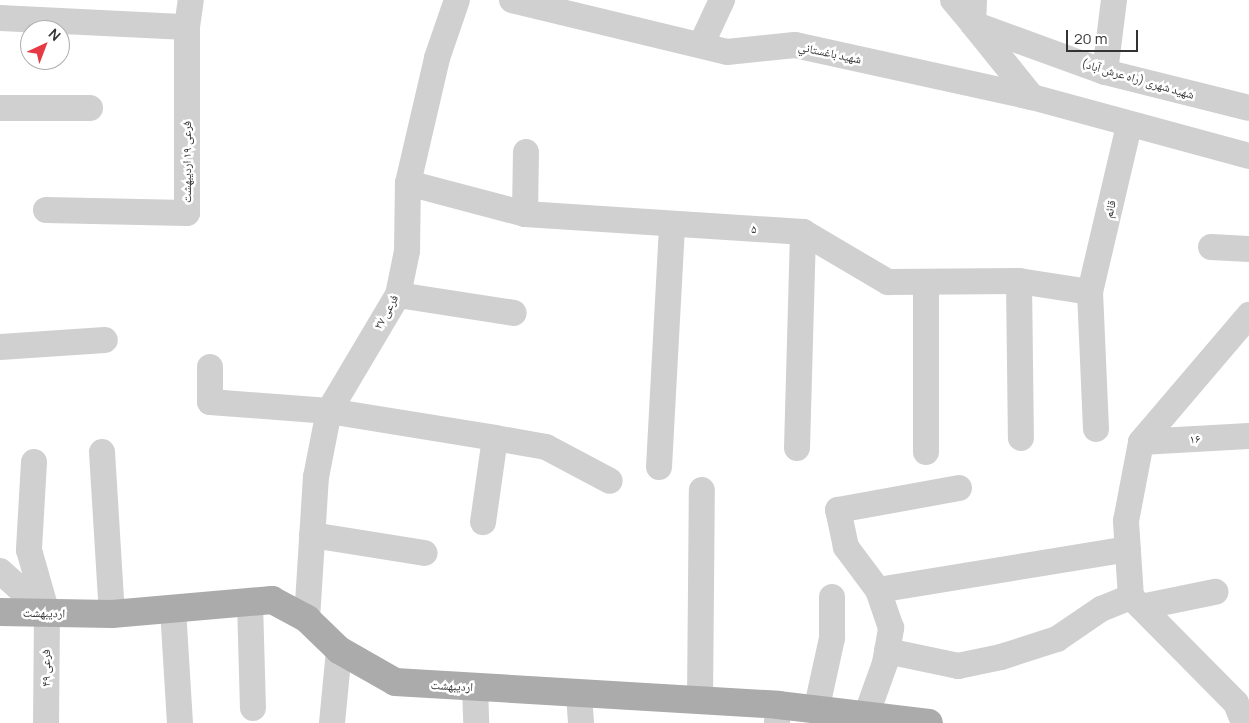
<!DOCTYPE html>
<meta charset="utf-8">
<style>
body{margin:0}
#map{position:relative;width:1249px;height:723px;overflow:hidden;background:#fff;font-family:Manrope,"Noto Naskh Arabic",sans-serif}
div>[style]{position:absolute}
.minor>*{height:26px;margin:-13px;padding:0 13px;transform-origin:13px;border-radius:13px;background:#d0d0d0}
.major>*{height:28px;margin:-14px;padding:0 14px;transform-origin:14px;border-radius:14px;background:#ababab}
span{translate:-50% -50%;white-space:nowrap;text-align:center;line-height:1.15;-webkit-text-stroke:5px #fff;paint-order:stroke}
.street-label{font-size:12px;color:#333}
.north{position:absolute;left:20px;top:20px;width:50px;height:50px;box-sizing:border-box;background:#fff;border:1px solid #adadad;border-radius:50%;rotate:43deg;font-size:14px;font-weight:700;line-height:20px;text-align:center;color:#333}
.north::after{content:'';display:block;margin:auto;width:18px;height:22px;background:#e63946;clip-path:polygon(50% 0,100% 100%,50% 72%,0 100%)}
.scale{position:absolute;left:1066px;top:30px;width:72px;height:22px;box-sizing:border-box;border:2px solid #333;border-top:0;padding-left:6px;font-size:15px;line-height:18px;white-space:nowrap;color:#333;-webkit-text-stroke:4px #fff;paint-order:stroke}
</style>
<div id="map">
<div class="minor">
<i style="left:512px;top:0;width:221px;rotate:13.6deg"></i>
<i style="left:727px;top:52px;width:68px;rotate:-5.9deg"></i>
<i style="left:795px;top:45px;width:243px;rotate:12.4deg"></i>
<i style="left:953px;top:0;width:31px;rotate:50deg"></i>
<i style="left:973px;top:24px;width:140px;rotate:20deg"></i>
<i style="left:1105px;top:72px;width:148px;rotate:14deg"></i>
<i style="left:974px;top:0;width:24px;rotate:92deg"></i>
<i style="left:973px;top:24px;width:94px;rotate:51.1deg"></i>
<i style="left:1032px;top:97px;width:225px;rotate:15.2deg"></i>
<i style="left:0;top:18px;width:187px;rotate:2.8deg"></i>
<i style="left:701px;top:45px;width:50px;rotate:-65deg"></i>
<i style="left:1105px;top:72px;width:73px;rotate:-82.9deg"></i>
<i style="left:0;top:108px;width:90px"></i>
<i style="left:408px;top:183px;width:121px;rotate:14.8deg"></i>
<i style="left:525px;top:214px;width:279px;rotate:3.7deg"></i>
<i style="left:803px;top:232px;width:99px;rotate:30.5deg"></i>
<i style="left:888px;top:282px;width:131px;rotate:-0.4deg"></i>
<i style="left:1019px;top:281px;width:72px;rotate:8.8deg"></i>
<i style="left:46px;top:210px;width:141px;rotate:1.2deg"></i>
<i style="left:187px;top:213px;width:186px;rotate:-90deg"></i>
<i style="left:187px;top:27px;width:27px;rotate:-82deg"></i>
<i style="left:525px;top:214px;width:62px;rotate:-89.1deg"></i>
<i style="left:1211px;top:247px;width:38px;rotate:3deg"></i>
<i style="left:1019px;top:281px;width:157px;rotate:89.3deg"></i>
<i style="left:926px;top:283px;width:169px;rotate:90deg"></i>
<i style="left:398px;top:295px;width:117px;rotate:8.8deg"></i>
<i style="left:0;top:347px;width:105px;rotate:-3.8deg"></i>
<i style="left:210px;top:367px;width:35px;rotate:90deg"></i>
<i style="left:210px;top:402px;width:119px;rotate:4.3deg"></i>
<i style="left:329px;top:411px;width:168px;rotate:9.2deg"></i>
<i style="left:495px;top:438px;width:85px;rotate:98.1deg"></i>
<i style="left:1096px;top:429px;width:137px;rotate:-92.5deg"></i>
<i style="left:1090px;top:292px;width:171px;rotate:-76.8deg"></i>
<i style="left:495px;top:438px;width:52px;rotate:10deg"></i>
<i style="left:546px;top:447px;width:72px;rotate:28deg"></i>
<i style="left:1141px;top:442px;width:108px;rotate:-3.2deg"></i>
<i style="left:797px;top:448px;width:216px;rotate:-88.4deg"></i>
<i style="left:102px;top:452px;width:162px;rotate:86.5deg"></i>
<i style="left:34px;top:462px;width:88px;rotate:93.3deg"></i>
<i style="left:29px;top:550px;width:66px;rotate:74.1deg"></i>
<i style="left:47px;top:613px;width:110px;rotate:90.5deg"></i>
<i style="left:659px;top:467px;width:243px;rotate:-86.9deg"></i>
<i style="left:312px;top:535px;width:114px;rotate:9.1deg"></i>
<i style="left:0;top:571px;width:63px;rotate:41.8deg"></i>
<i style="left:878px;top:590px;width:253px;rotate:-9.3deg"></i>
<i style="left:250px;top:602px;width:106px;rotate:88.4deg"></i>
<i style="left:1141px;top:607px;width:76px;rotate:-11.5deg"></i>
<i style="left:173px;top:609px;width:114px;rotate:86.5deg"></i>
<i style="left:307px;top:619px;width:142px;rotate:-86.4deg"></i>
<i style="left:316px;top:477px;width:67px;rotate:-78.9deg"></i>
<i style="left:329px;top:411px;width:135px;rotate:-59.3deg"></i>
<i style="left:398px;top:295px;width:45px;rotate:-78.4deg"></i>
<i style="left:407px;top:251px;width:68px;rotate:-89.2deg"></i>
<i style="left:408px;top:183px;width:128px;rotate:-76.9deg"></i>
<i style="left:437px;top:58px;width:61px;rotate:-71deg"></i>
<i style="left:887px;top:651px;width:73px;rotate:11.9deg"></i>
<i style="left:958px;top:666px;width:44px;rotate:-11.8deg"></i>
<i style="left:1001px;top:657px;width:59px;rotate:-17.8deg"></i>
<i style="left:1057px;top:639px;width:53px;rotate:-34.3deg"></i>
<i style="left:1101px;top:609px;width:32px;rotate:-22deg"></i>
<i style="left:475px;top:687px;width:36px;rotate:88deg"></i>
<i style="left:579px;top:694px;width:29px;rotate:86deg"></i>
<i style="left:700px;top:701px;width:211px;rotate:-89.5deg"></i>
<i style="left:816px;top:711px;width:75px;rotate:-77.6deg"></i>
<i style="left:832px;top:638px;width:41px;rotate:-90deg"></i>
<i style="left:866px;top:716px;width:56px;rotate:-70.3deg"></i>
<i style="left:885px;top:663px;width:36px;rotate:-80deg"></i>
<i style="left:891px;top:628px;width:40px;rotate:-108.9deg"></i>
<i style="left:878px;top:590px;width:54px;rotate:-126.7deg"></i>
<i style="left:846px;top:547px;width:38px;rotate:-102deg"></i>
<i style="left:838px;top:510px;width:123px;rotate:-10.3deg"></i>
<i style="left:332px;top:723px;width:73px;rotate:-84.5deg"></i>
<i style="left:777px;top:723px;width:18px;rotate:-87deg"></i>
<i style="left:1244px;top:723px;width:22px;rotate:-112deg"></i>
<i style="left:1236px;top:703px;width:149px;rotate:-134.7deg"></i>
<i style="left:1131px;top:597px;width:76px;rotate:-93.8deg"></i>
<i style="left:1126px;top:521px;width:80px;rotate:-79.2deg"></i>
<i style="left:1141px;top:442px;width:167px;rotate:-49.6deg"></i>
</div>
<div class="major">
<i style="left:0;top:612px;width:112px;rotate:1deg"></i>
<i style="left:112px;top:614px;width:161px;rotate:-5deg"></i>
<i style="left:272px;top:600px;width:40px;rotate:28deg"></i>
<i style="left:307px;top:619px;width:45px;rotate:44.1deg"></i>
<i style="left:339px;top:650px;width:64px;rotate:29.7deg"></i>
<i style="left:395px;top:682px;width:384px;rotate:3.4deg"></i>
<i style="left:778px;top:705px;width:152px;rotate:6.8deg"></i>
</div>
<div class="street-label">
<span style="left:830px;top:53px;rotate:12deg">شهيد باغستاني</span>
<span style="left:1138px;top:79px;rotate:16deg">شهید شهری (راه عرش آباد)</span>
<span style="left:187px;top:162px;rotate:-90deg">فرعی ۱۹ اردیبهشت</span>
<span style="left:1110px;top:209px;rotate:-77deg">قائم</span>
<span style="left:754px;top:229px;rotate:3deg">۵</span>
<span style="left:386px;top:312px;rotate:-61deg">فرعی ۲۷</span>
<span style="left:1195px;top:439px;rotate:-3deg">۱۶</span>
<span style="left:44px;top:613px;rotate:1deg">اردیبهشت</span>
<span style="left:46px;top:668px;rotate:-90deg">فرعی ۴۹</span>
<span style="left:452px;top:686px;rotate:3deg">اردیبهشت</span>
</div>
<div class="north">N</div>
<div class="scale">20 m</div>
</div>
